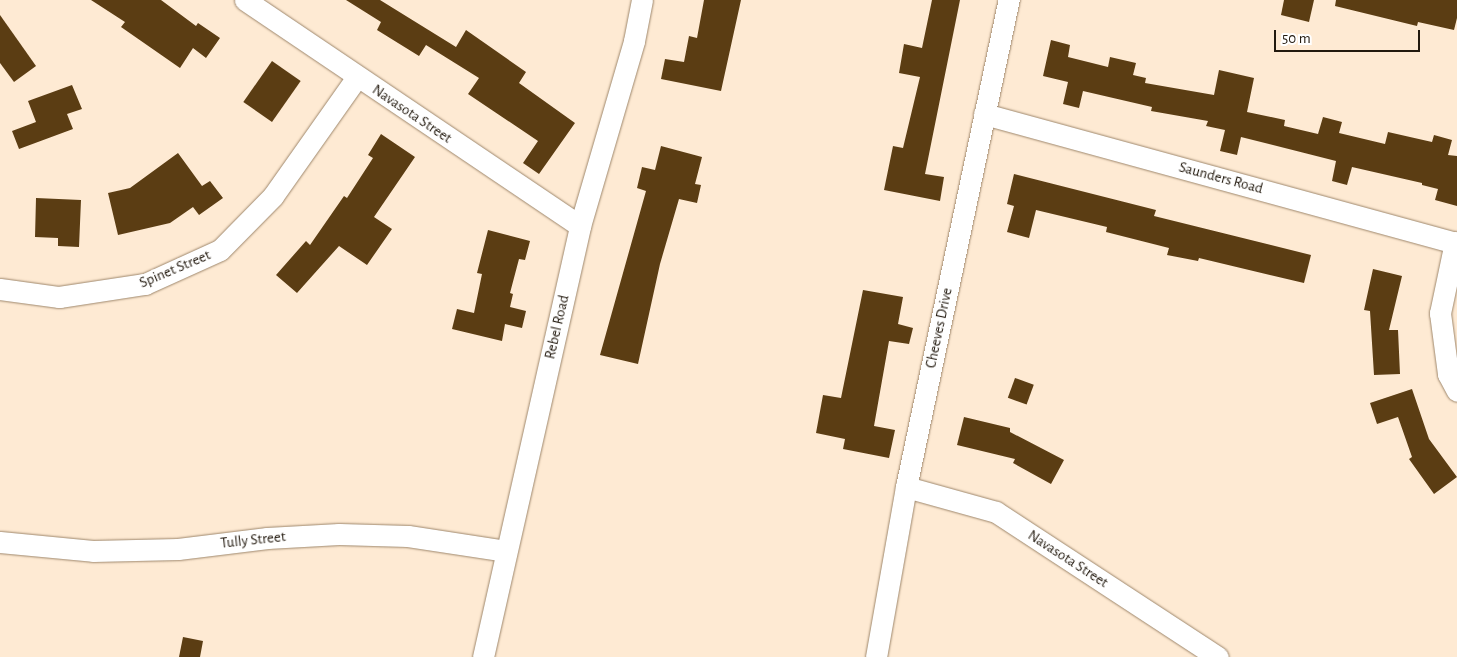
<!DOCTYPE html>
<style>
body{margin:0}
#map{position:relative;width:1457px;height:657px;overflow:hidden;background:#feead3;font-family:"Alegreya Sans",sans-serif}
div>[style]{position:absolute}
.building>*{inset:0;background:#5b3d13;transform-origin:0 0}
.roads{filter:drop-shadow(0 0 1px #9e876c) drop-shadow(0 0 1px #9e876c)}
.minor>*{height:21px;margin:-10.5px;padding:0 10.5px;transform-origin:10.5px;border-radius:10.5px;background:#fff}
span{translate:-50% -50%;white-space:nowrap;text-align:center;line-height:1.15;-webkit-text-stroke:5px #fff;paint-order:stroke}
.street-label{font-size:15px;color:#22190e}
.scale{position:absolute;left:1274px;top:30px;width:146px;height:22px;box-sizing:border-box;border:2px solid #22190e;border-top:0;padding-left:6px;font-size:15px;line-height:18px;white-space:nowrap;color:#22190e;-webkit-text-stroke:4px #fff;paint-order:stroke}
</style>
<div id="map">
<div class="building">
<i style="clip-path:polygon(91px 0,161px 0,196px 26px,198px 23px,220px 38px,206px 58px,193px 48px,180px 68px,121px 27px,125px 22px)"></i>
<i style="clip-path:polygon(346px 0,380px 0,456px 47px,466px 30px,526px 72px,519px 83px,575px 123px,539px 174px,523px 163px,538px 141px,468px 94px,479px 78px,426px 45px,419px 56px,377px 30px,381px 22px)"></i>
<i style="clip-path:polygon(704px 0,741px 0,721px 91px,661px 79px,665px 59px,684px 62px,689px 36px,697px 38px)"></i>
<i style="clip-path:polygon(932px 0,960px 0,925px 174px,944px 177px,940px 201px,884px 190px,893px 146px,903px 148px,920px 77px,899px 73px,904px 44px,922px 48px)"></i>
<i style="clip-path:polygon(1284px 0,1314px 0,1309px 22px,1281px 15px)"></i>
<i style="clip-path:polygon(1336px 0,1457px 0,1457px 18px,1454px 30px,1418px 22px,1417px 26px,1335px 6px)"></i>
<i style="clip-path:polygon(0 15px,36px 66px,14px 82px,0 63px)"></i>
<i style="clip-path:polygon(1051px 40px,1070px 45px,1068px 57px,1108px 67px,1110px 57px,1136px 63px,1133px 75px,1146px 78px,1145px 83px,1214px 95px,1219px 70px,1254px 78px,1247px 112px,1285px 120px,1284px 126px,1318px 134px,1323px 117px,1342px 122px,1339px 133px,1385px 144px,1388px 132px,1432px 142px,1434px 135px,1452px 140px,1448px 155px,1457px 156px,1457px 206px,1435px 200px,1438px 189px,1422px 185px,1422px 183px,1352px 167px,1347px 185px,1332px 181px,1336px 161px,1241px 137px,1237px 155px,1220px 151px,1225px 130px,1206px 126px,1208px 121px,1151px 111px,1152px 107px,1083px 91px,1079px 108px,1063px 104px,1068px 82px,1043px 76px)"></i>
<i style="left:272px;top:61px;width:35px;height:50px;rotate:35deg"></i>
<i style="clip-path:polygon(72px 85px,82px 109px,67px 114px,73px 129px,19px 149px,12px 131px,36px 122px,28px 101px)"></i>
<i style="clip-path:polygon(381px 134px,415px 157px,374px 217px,392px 229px,367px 265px,339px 246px,297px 293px,276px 275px,306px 241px,310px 245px,344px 196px,347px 198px,373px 158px,368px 155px)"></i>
<i style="clip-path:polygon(661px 146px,702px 157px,695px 184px,701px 185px,697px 203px,679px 199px,660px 264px,638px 364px,600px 355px,646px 191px,637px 188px,642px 167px,655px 170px)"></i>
<i style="clip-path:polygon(178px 153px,202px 186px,210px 181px,223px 198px,199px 215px,193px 207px,170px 223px,118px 235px,108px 193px,130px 188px)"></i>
<i style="clip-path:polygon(1014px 174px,1156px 210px,1154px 216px,1311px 255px,1304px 283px,1199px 258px,1198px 261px,1167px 255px,1169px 248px,1106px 232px,1107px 227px,1036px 210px,1029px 238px,1007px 232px,1014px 206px,1007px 204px)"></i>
<i style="clip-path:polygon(36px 198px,81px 200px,79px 247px,58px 246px,58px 238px,35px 237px)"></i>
<i style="clip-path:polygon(488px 230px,530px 241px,525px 260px,519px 259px,510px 293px,513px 294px,510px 307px,526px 311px,522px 328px,505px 324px,502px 341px,452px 329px,457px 309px,474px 313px,482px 274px,477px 273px)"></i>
<i style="clip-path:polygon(1373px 269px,1402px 276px,1389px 330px,1398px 330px,1400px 374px,1374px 375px,1370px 311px,1364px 310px)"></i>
<i style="clip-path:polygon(863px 290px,903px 297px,898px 324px,913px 328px,909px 344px,889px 341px,874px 426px,895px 430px,889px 458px,843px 449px,845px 439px,816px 433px,823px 395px,841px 398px)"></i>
<i style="left:1015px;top:378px;width:20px;height:21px;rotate:20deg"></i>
<i style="clip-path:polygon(1412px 389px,1429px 439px,1457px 477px,1434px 494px,1409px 459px,1412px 457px,1398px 417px,1377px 424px,1370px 403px)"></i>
<i style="clip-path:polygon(964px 417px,1010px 428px,1010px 432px,1064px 460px,1051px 484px,1013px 463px,1015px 459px,957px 445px)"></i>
<i style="clip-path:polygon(183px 637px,203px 641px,200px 657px,179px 657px)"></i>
</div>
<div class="roads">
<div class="minor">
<i style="left:245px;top:0;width:404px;rotate:34deg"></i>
<i style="left:984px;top:114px;width:490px;rotate:15.3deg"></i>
<i style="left:1455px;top:242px;width:73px;rotate:101.9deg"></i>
<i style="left:1440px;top:313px;width:62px;rotate:82.5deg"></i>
<i style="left:1448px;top:374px;width:19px;rotate:62deg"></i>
<i style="left:0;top:289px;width:60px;rotate:7.7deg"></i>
<i style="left:59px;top:297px;width:87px;rotate:-8.6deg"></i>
<i style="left:145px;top:284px;width:82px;rotate:-24.4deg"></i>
<i style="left:220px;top:250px;width:76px;rotate:-45.5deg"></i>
<i style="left:273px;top:196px;width:146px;rotate:-54.8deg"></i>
<i style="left:906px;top:487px;width:93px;rotate:15.5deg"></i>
<i style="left:996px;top:512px;width:265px;rotate:33.2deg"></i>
<i style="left:0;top:542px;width:93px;rotate:5.5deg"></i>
<i style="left:93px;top:551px;width:85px;rotate:-1.3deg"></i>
<i style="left:178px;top:549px;width:90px;rotate:-7deg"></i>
<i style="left:267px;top:538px;width:72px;rotate:-3.2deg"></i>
<i style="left:339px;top:534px;width:69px;rotate:1.7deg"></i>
<i style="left:408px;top:536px;width:99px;rotate:8.7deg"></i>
<i style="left:483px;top:657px;width:442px;rotate:-77.3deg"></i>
<i style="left:580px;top:226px;width:193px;rotate:-73.7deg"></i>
<i style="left:634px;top:41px;width:42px;rotate:-79deg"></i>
<i style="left:876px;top:657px;width:173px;rotate:-80deg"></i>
<i style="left:906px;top:487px;width:498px;rotate:-78.1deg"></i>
</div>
</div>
<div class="street-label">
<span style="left:412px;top:114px;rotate:34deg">Navasota Street</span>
<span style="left:1221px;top:178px;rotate:15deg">Saunders Road</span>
<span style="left:175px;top:269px;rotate:-23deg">Spinet Street</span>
<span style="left:557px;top:327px;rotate:-77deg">Rebel Road</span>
<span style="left:939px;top:328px;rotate:-78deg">Cheeves Drive</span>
<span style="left:253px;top:540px;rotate:-6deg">Tully Street</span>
<span style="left:1068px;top:559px;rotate:33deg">Navasota Street</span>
</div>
<div class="scale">50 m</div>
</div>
